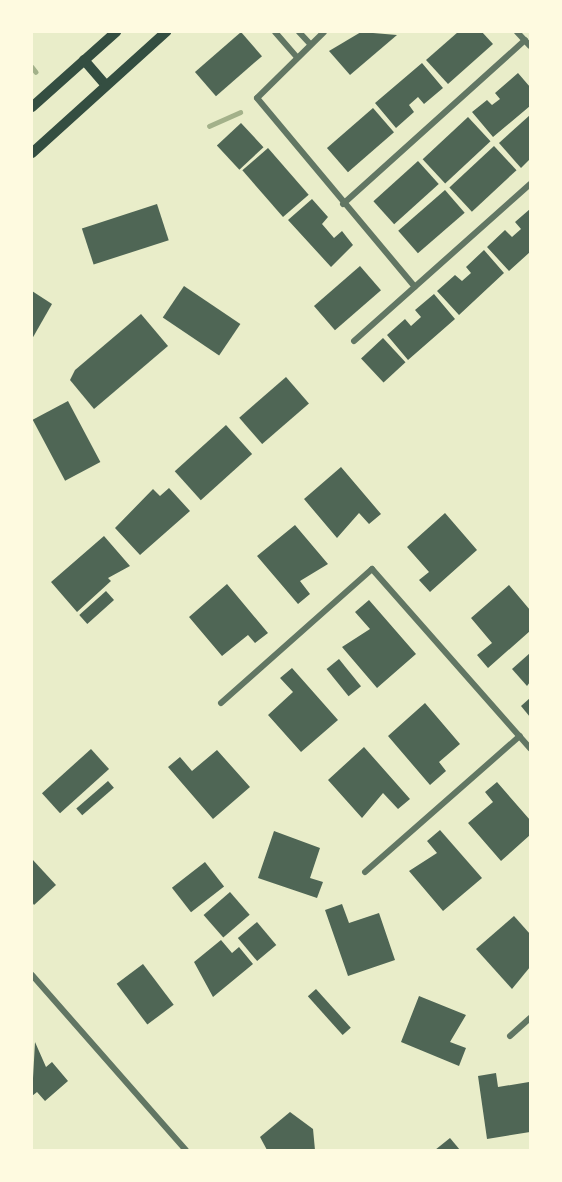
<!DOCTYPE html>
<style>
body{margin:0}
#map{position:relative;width:562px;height:1182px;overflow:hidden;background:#e9edc9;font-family:Helvetica,sans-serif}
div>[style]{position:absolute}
.stream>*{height:4.5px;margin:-2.25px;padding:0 2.25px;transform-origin:2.25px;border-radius:2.25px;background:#a3b18a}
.building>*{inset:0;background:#4f6655;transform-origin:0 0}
.minor>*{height:6px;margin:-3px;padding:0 3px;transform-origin:3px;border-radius:3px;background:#617663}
.primary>*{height:10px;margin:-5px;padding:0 5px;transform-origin:5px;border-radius:5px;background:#344e41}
span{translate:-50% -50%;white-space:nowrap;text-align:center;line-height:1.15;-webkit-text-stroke:6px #fefae0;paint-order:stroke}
.frame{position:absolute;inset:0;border:33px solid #fefae0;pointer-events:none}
</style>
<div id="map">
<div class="stream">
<i style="left:32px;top:67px;width:6px;rotate:51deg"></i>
<i style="left:209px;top:126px;width:34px;rotate:-24deg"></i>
</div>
<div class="building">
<i style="left:241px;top:32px;width:32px;height:61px;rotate:49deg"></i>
<i style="clip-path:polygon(361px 32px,397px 35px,350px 75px,329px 51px)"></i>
<i style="clip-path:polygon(458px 32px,482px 32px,493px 44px,448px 84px,426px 60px)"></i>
<i style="clip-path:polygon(422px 63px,443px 88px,424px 104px,418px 97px,409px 105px,414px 112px,396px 128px,375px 103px)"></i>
<i style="clip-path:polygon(518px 73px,530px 87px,530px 106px,493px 137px,472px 112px,487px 100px,492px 105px,500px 99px,495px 93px)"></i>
<i style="left:373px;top:108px;width:32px;height:61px;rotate:49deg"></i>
<i style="clip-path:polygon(530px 115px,530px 159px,521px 168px,499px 143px)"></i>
<i style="left:468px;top:117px;width:33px;height:62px;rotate:47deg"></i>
<i style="left:241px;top:123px;width:33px;height:33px;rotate:47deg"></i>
<i style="left:494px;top:146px;width:33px;height:61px;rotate:47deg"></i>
<i style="left:268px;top:148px;width:62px;height:34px;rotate:49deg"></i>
<i style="left:418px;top:161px;width:31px;height:60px;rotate:48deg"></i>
<i style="left:445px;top:190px;width:30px;height:62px;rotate:49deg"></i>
<i style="clip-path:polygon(312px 199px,328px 217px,322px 224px,334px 238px,342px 231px,353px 245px,331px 267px,288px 220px)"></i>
<i style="left:157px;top:204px;width:38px;height:79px;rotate:72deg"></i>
<i style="clip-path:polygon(530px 209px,530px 252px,509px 271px,487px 247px,505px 230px,512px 237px,521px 229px,515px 222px)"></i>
<i style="clip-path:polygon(484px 250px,504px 273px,459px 315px,437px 291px,455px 275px,462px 281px,471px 273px,466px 267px)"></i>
<i style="left:360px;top:266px;width:32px;height:61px;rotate:49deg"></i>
<i style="left:184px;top:286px;width:68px;height:38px;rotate:34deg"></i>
<i style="clip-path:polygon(32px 291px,52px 304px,32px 339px)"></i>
<i style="clip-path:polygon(434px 294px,455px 319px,408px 360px,387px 335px,405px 319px,411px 326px,421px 317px,415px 310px)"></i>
<i style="clip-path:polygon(141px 314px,168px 346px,94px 409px,70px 380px,75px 370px)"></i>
<i style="left:383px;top:338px;width:33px;height:30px;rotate:47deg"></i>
<i style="left:286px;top:377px;width:35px;height:62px;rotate:49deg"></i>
<i style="left:68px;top:401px;width:69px;height:40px;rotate:62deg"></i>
<i style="left:226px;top:425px;width:39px;height:69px;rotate:48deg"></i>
<i style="clip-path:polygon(341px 467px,381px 514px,369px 524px,359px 513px,337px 538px,304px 499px)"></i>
<i style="clip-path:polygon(169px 488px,190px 511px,140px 555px,115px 528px,153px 489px,160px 496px)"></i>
<i style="clip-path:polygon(445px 513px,477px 550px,430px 592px,419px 580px,429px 572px,407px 547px)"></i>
<i style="clip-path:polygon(295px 525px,328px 564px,300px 581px,310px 594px,298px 604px,257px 556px)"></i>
<i style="clip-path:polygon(104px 536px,130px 566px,108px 578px,111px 581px,77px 612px,51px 582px)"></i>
<i style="clip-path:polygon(227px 584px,268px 633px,255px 643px,248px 635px,222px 656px,189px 617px)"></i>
<i style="clip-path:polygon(509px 585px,530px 610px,530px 631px,488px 668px,477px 655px,492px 643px,471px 618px)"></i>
<i style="left:106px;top:591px;width:12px;height:36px;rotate:48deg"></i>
<i style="clip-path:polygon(369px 600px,416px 654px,377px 688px,342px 647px,370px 629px,355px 612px)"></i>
<i style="clip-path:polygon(530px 653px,530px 682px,527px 686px,512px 669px)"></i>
<i style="left:339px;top:659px;width:35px;height:16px;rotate:51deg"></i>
<i style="clip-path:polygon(292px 668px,338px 720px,301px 752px,268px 715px,293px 692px,280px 678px)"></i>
<i style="clip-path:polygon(530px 698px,530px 717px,521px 706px)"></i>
<i style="clip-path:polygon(425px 703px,460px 744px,439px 762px,446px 771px,430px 785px,388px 736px)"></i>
<i style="clip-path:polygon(364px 747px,410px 799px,398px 809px,383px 793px,362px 818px,328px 780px)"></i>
<i style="left:91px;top:749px;width:27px;height:66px;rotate:48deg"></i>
<i style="clip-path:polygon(217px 750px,250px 787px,213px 819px,168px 767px,180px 757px,192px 771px)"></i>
<i style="left:108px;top:781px;width:9px;height:42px;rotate:49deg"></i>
<i style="clip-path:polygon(497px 782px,530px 820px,530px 835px,501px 861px,468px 823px,493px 802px,485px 792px)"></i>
<i style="clip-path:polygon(440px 830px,482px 878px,443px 911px,409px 871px,437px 853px,427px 841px)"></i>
<i style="clip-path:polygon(274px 831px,320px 848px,310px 878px,323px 882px,317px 898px,258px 878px)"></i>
<i style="clip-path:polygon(32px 859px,56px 885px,34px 905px,32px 902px)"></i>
<i style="left:205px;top:862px;width:31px;height:42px;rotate:52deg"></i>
<i style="left:230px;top:892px;width:30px;height:35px;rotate:49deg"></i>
<i style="clip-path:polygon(342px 904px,349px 923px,379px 913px,395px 960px,348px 976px,325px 910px)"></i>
<i style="clip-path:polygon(514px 916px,530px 934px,530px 967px,512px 989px,476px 949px)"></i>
<i style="left:257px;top:922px;width:30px;height:25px;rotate:50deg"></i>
<i style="clip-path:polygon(221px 940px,232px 953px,239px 947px,253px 964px,213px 997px,194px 962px)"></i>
<i style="left:143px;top:964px;width:51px;height:33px;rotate:53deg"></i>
<i style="left:316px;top:989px;width:52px;height:11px;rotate:48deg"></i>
<i style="clip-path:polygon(419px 996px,466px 1015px,450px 1042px,466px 1048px,459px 1066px,401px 1042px)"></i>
<i style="clip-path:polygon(35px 1042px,46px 1067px,52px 1062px,68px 1081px,45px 1101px,37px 1092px,32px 1096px)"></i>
<i style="clip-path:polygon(496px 1073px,498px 1087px,529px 1082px,530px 1132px,487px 1139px,478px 1076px)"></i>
<i style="clip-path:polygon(290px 1112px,313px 1129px,315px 1150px,267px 1150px,260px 1137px)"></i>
<i style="clip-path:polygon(450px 1138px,460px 1150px,435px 1150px)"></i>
</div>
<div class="minor">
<i style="left:275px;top:32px;width:32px;rotate:49deg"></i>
<i style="left:299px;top:32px;width:16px;rotate:47deg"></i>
<i style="left:324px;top:32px;width:94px;rotate:135.4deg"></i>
<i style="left:257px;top:98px;width:246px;rotate:50.1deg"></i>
<i style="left:517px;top:32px;width:19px;rotate:47deg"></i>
<i style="left:343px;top:204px;width:245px;rotate:-42deg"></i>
<i style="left:354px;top:341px;width:236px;rotate:-41.7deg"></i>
<i style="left:221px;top:703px;width:202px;rotate:-41.6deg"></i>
<i style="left:372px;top:569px;width:239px;rotate:48.6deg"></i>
<i style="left:365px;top:872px;width:206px;rotate:-41.3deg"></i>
<i style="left:32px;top:975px;width:233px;rotate:48.7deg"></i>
<i style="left:510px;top:1036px;width:27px;rotate:-42deg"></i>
</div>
<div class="primary">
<i style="left:84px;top:60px;width:33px;rotate:49deg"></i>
<i style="left:32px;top:107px;width:113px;rotate:-41.8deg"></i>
<i style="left:32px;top:153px;width:181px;rotate:-42.1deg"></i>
</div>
<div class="frame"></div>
</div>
